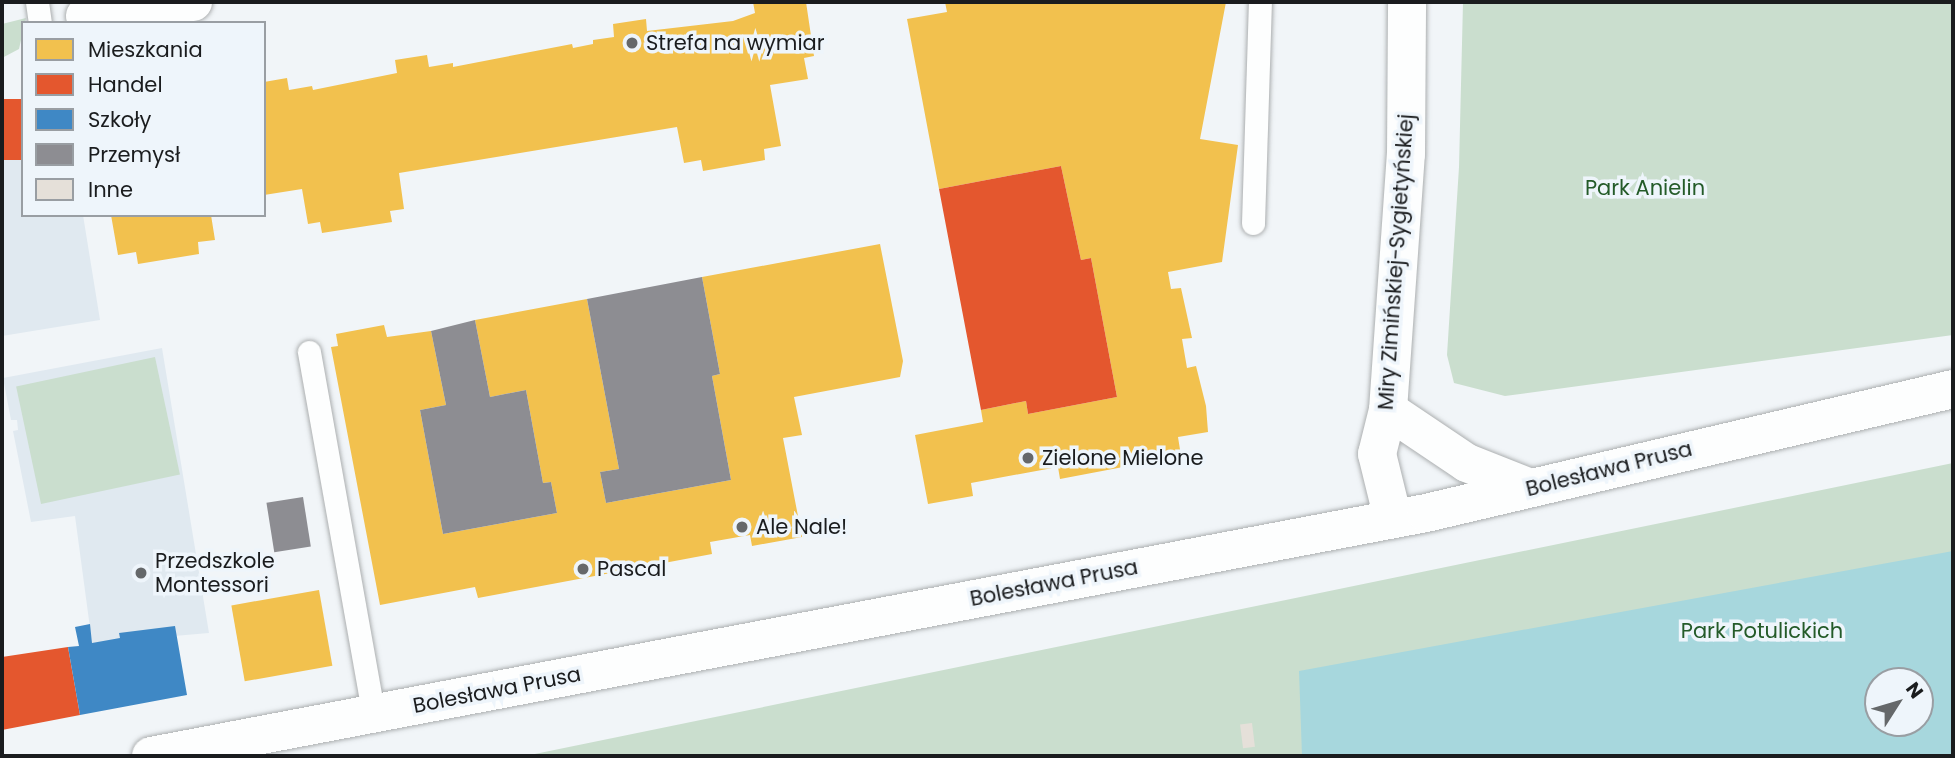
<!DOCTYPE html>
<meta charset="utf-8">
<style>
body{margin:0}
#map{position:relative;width:1955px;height:758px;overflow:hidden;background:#f1f5f8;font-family:Poppins,sans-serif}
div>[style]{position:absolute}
.built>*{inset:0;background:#e0e9f0}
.green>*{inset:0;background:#cadece;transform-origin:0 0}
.water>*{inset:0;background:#a7d7dd}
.homes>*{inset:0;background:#f2c14e;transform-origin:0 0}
.shops>*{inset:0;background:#e4572e;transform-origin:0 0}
.schools>*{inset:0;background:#3f88c5}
.industry>*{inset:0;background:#8d8d92;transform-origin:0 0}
.building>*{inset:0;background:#e5e0d9;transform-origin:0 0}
.roads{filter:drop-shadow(0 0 2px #acafb0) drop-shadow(0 0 2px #acafb0)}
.service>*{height:23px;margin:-11.5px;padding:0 11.5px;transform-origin:11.5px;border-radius:11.5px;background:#fdfefe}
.minor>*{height:38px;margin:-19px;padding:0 19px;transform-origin:19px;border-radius:19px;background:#fdfefe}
.tertiary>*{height:38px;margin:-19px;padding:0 19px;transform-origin:19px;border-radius:19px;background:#fdfefe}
.dots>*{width:19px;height:19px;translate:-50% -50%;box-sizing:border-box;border:4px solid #eef5fb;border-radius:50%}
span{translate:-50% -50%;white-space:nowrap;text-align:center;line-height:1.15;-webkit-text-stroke:7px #eef5fb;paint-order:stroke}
.poi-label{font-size:21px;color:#1a1c1e}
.left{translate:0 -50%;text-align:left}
.park-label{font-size:21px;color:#245b29}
.street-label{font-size:21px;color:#1a1c1e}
.frame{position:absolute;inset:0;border:4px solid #1a1c1e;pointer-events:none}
.legend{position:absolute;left:21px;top:21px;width:245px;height:196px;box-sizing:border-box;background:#eef5fb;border:2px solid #999ea3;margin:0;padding:9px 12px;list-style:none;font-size:21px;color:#1a1c1e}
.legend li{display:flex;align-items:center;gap:14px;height:35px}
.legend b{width:35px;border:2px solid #999ea3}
.north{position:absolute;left:1864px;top:667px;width:70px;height:70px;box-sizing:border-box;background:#eef5fb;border:2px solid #999ea3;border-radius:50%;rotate:53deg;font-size:19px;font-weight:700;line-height:28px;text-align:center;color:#1a1c1e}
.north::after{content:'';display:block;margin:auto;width:24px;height:32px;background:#65686a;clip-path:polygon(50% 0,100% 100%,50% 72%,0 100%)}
</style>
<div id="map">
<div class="built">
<i style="clip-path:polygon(23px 99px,23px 215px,83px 215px,100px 320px,2px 336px,2px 102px)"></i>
<i style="clip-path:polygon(162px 348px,209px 633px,92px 643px,75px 516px,31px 522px,13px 431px,18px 430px,17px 420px,11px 420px,3px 378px)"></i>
</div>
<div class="green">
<i style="clip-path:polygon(1463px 2px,1953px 2px,1953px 335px,1505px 396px,1454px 383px,1447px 355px,1459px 167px)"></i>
<i style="clip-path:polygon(26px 18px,19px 49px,2px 58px,2px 24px)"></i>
<i style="left:155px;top:357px;width:120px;height:142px;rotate:78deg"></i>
<i style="clip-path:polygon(evenodd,1953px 463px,1953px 756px,525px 756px,1953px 463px,1878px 681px,1920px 681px,1920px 723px,1878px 723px,1878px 681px)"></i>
</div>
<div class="water">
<i style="clip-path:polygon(evenodd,1953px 551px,1953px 756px,1302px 756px,1299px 671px,1953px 551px,1878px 681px,1920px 681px,1920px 723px,1878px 723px,1878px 681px)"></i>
</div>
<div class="homes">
<i style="clip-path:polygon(753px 2px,806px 2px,814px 56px,804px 58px,808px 79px,770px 85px,781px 146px,764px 149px,765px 160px,703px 171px,701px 160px,684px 163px,677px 127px,399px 173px,404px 209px,390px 211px,392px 222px,322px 233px,320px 222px,308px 224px,302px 189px,264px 195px,264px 82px,287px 78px,289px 90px,312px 86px,313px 90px,397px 73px,395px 60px,427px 55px,429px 67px,453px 63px,453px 67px,572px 44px,573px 48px,593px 44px,593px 40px,614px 37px,613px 24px,646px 19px,647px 31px,733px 21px,755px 13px)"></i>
<i style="clip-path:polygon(945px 2px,1226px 2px,1200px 139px,1238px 145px,1222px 262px,1168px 272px,1171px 289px,1181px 288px,1192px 338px,1182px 339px,1187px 368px,1196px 366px,1206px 406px,1208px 432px,1178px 437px,1181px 456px,1060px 479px,1058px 467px,971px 483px,973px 496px,928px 504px,915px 435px,983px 422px,981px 410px,1026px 401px,1028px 414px,1117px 397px,1091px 258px,1081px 260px,1061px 166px,939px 189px,907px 19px,947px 12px)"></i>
<i style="clip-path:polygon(111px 215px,211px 215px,215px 240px,198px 242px,199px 254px,138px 264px,136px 252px,118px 255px)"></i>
<i style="clip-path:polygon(880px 244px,903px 361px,900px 377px,794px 397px,802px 435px,783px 438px,802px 537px,752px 546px,750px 535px,710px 542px,712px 554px,478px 598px,475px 587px,380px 605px,331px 347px,338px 346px,336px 334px,384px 325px,387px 337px,431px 331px,446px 405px,420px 410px,443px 534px,557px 513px,551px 482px,543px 483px,526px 390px,490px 397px,475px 320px,587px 299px,619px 469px,600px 472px,606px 503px,731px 480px,712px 376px,720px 374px,702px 277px)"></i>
<i style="left:319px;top:590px;width:77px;height:89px;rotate:80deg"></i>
</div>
<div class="shops">
<i style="left:23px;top:99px;width:61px;height:21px;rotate:90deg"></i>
<i style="clip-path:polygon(1061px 166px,1081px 260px,1091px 258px,1117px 397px,1028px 414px,1026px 401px,981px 410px,939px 189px)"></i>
<i style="clip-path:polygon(68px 647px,80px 715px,2px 730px,2px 657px)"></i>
</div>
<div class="schools">
<i style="clip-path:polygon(90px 624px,92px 643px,120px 638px,119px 633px,175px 626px,187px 695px,80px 715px,68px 647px,79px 646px,75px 627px)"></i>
</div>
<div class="industry">
<i style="clip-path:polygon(702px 277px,720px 374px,712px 376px,731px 480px,606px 503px,600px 472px,619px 469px,587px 299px)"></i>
<i style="clip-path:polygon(475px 320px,490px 397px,526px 390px,543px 483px,551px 482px,557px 513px,443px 534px,420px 410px,446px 405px,431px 331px)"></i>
<i style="left:303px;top:497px;width:50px;height:37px;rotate:81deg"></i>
</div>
<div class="building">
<i style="left:1252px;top:723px;width:24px;height:12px;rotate:83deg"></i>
</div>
<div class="roads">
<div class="service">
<i style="left:37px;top:2px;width:21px;rotate:82deg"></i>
<i style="left:1253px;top:223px;width:221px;rotate:-88.2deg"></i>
<i style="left:309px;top:352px;width:367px;rotate:79.9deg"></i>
</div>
<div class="minor">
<i style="left:85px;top:16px;width:109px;rotate:-7.4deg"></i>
</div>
<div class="tertiary">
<i style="left:1388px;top:410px;width:95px;rotate:33.9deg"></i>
<i style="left:1467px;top:463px;width:68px;rotate:21.6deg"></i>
<i style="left:1393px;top:519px;width:67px;rotate:-103.8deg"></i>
<i style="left:1377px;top:454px;width:45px;rotate:-76deg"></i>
<i style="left:1388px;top:410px;width:257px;rotate:-86deg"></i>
<i style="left:1406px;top:154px;width:152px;rotate:-89.6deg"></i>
<i style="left:151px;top:756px;width:1298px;rotate:-10.79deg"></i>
<i style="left:1426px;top:513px;width:541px;rotate:-13.24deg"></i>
</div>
</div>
<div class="dots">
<i style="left:632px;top:43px;background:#65686a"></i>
<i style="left:1028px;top:458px;background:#65686a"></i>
<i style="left:742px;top:527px;background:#65686a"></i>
<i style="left:583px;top:569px;background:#65686a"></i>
<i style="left:141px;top:573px;background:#65686a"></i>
</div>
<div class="poi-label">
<span class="left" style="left:646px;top:43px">Strefa na wymiar</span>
<span class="left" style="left:1042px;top:458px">Zielone Mielone</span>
<span class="left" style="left:756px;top:527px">Ale Nale!</span>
<span class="left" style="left:155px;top:573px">Przedszkole<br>Montessori</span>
<span class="left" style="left:597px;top:569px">Pascal</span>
</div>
<div class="park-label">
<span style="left:1645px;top:188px">Park Anielin</span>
<span style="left:1762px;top:631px">Park Potulickich</span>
</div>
<div class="street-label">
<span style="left:1396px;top:262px;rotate:-86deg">Miry Zimińskiej-Sygietyńskiej</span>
<span style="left:1609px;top:469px;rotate:-14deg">Bolesława Prusa</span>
<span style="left:1054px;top:583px;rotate:-11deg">Bolesława Prusa</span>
<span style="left:497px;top:690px;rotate:-11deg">Bolesława Prusa</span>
</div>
<div class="frame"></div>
<ul class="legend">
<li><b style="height:19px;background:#f2c14e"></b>Mieszkania</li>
<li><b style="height:19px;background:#e4572e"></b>Handel</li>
<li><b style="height:19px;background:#3f88c5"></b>Szkoły</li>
<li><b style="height:19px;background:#8d8d92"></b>Przemysł</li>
<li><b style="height:19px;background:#e5e0d9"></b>Inne</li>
</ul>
<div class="north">N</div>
</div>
